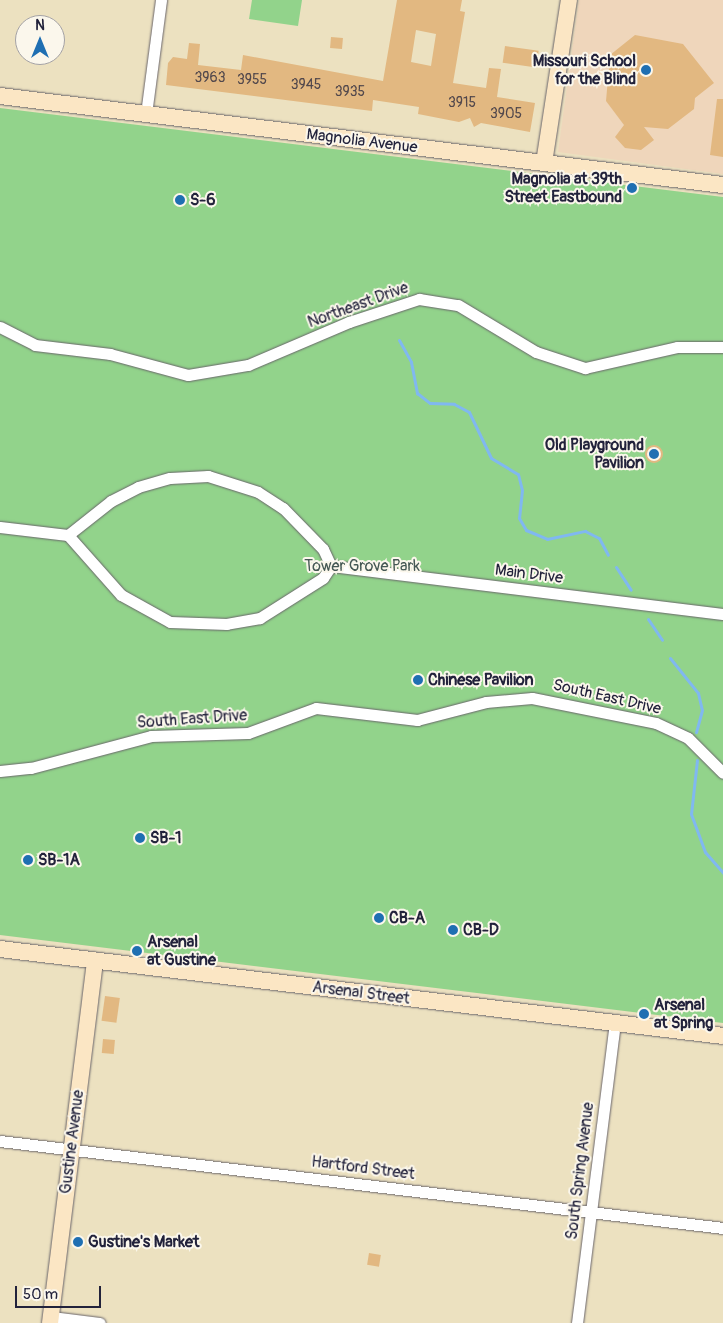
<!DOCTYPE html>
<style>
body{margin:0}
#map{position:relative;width:723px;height:1323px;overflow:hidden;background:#ece1c0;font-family:Pangolin,sans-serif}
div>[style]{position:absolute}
.built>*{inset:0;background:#efd6bb}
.green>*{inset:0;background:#92d38b}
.stream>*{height:3px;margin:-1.5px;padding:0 1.5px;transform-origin:1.5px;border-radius:1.5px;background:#80b8f0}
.building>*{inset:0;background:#e2b881;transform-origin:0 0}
.round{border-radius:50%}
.roads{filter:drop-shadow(0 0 1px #69656a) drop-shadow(0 0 1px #69656a)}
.street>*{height:11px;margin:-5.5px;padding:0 5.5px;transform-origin:5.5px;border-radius:5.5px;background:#fff}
.secondary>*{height:16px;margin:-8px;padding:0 8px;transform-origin:8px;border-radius:8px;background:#fbe6c4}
.dots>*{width:14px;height:14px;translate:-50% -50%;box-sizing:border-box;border:2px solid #fbf7ec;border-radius:50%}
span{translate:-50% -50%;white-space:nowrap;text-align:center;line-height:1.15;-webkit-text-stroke:4px #fbf7ec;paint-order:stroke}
.number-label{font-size:14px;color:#52484c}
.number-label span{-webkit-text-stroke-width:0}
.poi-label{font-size:16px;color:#22223b;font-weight:700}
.right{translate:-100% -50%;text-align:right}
.left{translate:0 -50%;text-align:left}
.street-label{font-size:16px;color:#22223b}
.park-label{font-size:16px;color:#445753}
.north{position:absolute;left:15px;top:15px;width:50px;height:50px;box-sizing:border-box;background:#fbf7ec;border:1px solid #a4a2a5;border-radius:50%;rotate:0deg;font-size:14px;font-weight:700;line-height:20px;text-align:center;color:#22223b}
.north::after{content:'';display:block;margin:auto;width:18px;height:22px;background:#1f6fb2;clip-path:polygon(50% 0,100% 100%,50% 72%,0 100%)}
.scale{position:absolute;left:15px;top:1286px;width:86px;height:22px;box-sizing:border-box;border:2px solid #22223b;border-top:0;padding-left:6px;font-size:15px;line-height:18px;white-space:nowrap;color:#22223b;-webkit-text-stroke:4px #fbf7ec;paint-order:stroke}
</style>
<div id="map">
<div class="built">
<i style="clip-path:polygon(579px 0,723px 0,723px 174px,558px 152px)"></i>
</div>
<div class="green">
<i style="clip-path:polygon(252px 0,302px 0,298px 26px,249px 19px)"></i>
<i style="clip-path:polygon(0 108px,723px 197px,723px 1023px,0 935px)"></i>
</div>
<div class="stream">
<i style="left:399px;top:340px;width:25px;rotate:61deg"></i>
<i style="left:411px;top:362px;width:32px;rotate:79deg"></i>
<i style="left:417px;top:393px;width:16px;rotate:38deg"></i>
<i style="left:430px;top:403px;width:24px;rotate:2deg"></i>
<i style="left:454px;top:404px;width:17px;rotate:28deg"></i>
<i style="left:469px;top:412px;width:51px;rotate:64.4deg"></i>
<i style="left:491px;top:458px;width:31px;rotate:31deg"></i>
<i style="left:518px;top:474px;width:16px;rotate:76deg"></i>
<i style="left:522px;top:490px;width:28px;rotate:96deg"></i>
<i style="left:519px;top:518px;width:14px;rotate:60deg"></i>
<i style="left:526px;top:530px;width:23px;rotate:23deg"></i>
<i style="left:547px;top:539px;width:39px;rotate:-12deg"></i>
<i style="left:585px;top:531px;width:16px;rotate:27deg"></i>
<i style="left:599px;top:538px;width:19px;rotate:62deg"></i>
<i style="left:616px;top:567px;width:27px;rotate:57deg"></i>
<i style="left:648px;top:619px;width:25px;rotate:56deg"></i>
<i style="left:670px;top:658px;width:45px;rotate:51.3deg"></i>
<i style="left:698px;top:693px;width:17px;rotate:77deg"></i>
<i style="left:702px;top:710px;width:23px;rotate:105deg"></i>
<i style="left:697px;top:760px;width:54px;rotate:96.3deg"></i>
<i style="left:691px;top:814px;width:40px;rotate:69.8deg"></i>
<i style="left:705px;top:852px;width:28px;rotate:49deg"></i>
</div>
<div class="building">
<i style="clip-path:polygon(evenodd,397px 0,462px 0,460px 11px,465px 12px,453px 83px,486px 88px,489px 68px,501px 69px,497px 97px,535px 103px,530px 132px,481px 123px,474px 127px,470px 118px,459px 122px,418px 114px,419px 107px,373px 100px,372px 111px,166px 85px,168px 63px,173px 57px,187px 59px,189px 43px,200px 44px,198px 65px,241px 70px,243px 55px,383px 81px,397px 0,416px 30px,436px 34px,431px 66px,411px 62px,416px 30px)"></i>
<i style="clip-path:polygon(635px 35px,683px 44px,714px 83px,695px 98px,694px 109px,668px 129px,644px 127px,654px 140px,641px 150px,625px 148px,615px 137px,624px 125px,606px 101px,610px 55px)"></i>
<i style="left:331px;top:37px;width:12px;height:11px;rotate:5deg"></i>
<i style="left:505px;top:46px;width:34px;height:17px;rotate:8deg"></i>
<i style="clip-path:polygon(717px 99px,723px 99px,723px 157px,710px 155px)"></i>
<i class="round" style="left:645px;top:445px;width:18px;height:18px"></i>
<i style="left:105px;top:996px;width:15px;height:25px;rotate:8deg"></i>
<i style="left:103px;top:1039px;width:12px;height:14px;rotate:5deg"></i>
<i style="left:369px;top:1253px;width:12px;height:12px;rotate:9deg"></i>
</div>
<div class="roads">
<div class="street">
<i style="left:146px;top:114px;width:115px;rotate:-82.5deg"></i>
<i style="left:0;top:327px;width:39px;rotate:27deg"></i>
<i style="left:35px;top:345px;width:76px;rotate:6.8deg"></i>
<i style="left:110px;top:354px;width:81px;rotate:15.1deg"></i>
<i style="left:188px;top:375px;width:61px;rotate:-9.5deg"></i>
<i style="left:248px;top:365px;width:110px;rotate:-23.1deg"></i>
<i style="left:349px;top:322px;width:74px;rotate:-18.2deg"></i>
<i style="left:419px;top:299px;width:39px;rotate:9deg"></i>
<i style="left:458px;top:305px;width:91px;rotate:31.1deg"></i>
<i style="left:536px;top:352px;width:52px;rotate:18.1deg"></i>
<i style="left:585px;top:368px;width:94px;rotate:-12.9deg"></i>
<i style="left:677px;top:347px;width:46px"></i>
<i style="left:208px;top:476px;width:52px;rotate:17.7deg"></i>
<i style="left:258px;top:492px;width:30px;rotate:33deg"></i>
<i style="left:283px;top:508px;width:57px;rotate:45.7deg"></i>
<i style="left:323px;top:549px;width:19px;rotate:65deg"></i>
<i style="left:331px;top:566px;width:14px;rotate:124deg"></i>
<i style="left:323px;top:578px;width:75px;rotate:147.6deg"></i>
<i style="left:260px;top:618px;width:34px;rotate:170deg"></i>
<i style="left:227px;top:624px;width:57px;rotate:-178deg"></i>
<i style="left:170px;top:622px;width:56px;rotate:-151.1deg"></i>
<i style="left:121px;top:595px;width:80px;rotate:-131.5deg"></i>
<i style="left:68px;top:535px;width:55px;rotate:-38.3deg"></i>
<i style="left:111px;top:501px;width:30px;rotate:-27deg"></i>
<i style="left:138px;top:487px;width:33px;rotate:-16deg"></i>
<i style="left:170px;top:478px;width:38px;rotate:-3deg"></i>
<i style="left:0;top:527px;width:68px;rotate:6.7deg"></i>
<i style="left:331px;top:566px;width:395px;rotate:7deg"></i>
<i style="left:0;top:771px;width:31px;rotate:-6deg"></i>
<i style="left:31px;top:768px;width:124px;rotate:-14.9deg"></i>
<i style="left:151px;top:736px;width:97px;rotate:-1.8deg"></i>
<i style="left:248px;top:733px;width:72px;rotate:-20.2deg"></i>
<i style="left:316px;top:708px;width:102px;rotate:6.8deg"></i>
<i style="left:417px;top:720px;width:71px;rotate:-14.6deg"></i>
<i style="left:486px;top:702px;width:46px;rotate:-5deg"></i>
<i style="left:532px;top:698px;width:126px;rotate:11.4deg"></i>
<i style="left:656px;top:723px;width:35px;rotate:25deg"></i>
<i style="left:688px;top:738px;width:49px;rotate:45deg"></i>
<i style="left:0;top:1141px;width:728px;rotate:6.86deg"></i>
<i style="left:51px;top:1317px;width:49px;rotate:7deg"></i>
<i style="left:577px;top:1323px;width:302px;rotate:-82.8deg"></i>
</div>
<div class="secondary">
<i style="left:0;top:96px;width:728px;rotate:7.02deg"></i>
<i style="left:544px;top:163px;width:165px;rotate:-81.3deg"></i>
<i style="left:0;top:949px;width:728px;rotate:6.86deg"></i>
<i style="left:50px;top:1323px;width:365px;rotate:-82.9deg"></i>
</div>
</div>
<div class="dots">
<i style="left:646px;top:70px;background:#1f6fb2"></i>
<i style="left:632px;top:188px;background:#1f6fb2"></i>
<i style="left:180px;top:200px;background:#1f6fb2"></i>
<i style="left:654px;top:454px;background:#1f6fb2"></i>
<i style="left:418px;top:680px;background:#1f6fb2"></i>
<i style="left:140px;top:838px;background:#1f6fb2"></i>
<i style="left:28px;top:860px;background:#1f6fb2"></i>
<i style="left:379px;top:918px;background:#1f6fb2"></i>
<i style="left:453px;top:930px;background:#1f6fb2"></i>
<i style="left:137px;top:951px;background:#1f6fb2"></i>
<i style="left:644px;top:1014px;background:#1f6fb2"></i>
<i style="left:78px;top:1242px;background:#1f6fb2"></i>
</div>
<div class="number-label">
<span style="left:210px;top:78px">3963</span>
<span style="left:252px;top:80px">3955</span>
<span style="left:306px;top:85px">3945</span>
<span style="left:350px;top:92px">3935</span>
<span style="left:462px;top:103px">3915</span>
<span style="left:506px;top:114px">3905</span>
</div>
<div class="poi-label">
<span class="right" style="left:636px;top:70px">Missouri School<br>for the Blind</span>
<span class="right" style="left:622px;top:188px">Magnolia at 39th<br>Street Eastbound</span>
<span class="left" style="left:190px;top:200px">S-6</span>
<span class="right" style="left:644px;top:454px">Old Playground<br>Pavilion</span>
<span class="left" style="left:428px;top:680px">Chinese Pavilion</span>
<span class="left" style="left:150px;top:838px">SB-1</span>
<span class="left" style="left:38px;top:860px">SB-1A</span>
<span class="left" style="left:389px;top:918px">CB-A</span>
<span class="left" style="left:463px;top:930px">CB-D</span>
<span class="left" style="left:147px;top:951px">Arsenal<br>at Gustine</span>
<span class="left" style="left:654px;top:1014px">Arsenal<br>at Spring</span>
<span class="left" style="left:88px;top:1242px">Gustine's Market</span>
</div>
<div class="street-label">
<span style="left:362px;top:141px;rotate:7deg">Magnolia Avenue</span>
<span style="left:358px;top:305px;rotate:-20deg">Northeast Drive</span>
<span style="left:529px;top:574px;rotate:7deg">Main Drive</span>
<span style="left:607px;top:697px;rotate:13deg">South East Drive</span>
<span style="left:192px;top:719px;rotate:-4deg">South East Drive</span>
<span style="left:361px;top:993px;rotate:7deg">Arsenal Street</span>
<span style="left:72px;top:1142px;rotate:-83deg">Gustine Avenue</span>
<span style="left:363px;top:1168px;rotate:7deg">Hartford Street</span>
<span style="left:580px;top:1171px;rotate:-83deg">South Spring Avenue</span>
</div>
<div class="park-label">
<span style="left:362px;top:566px">Tower Grove Park</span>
</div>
<div class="north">N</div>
<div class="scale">50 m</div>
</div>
